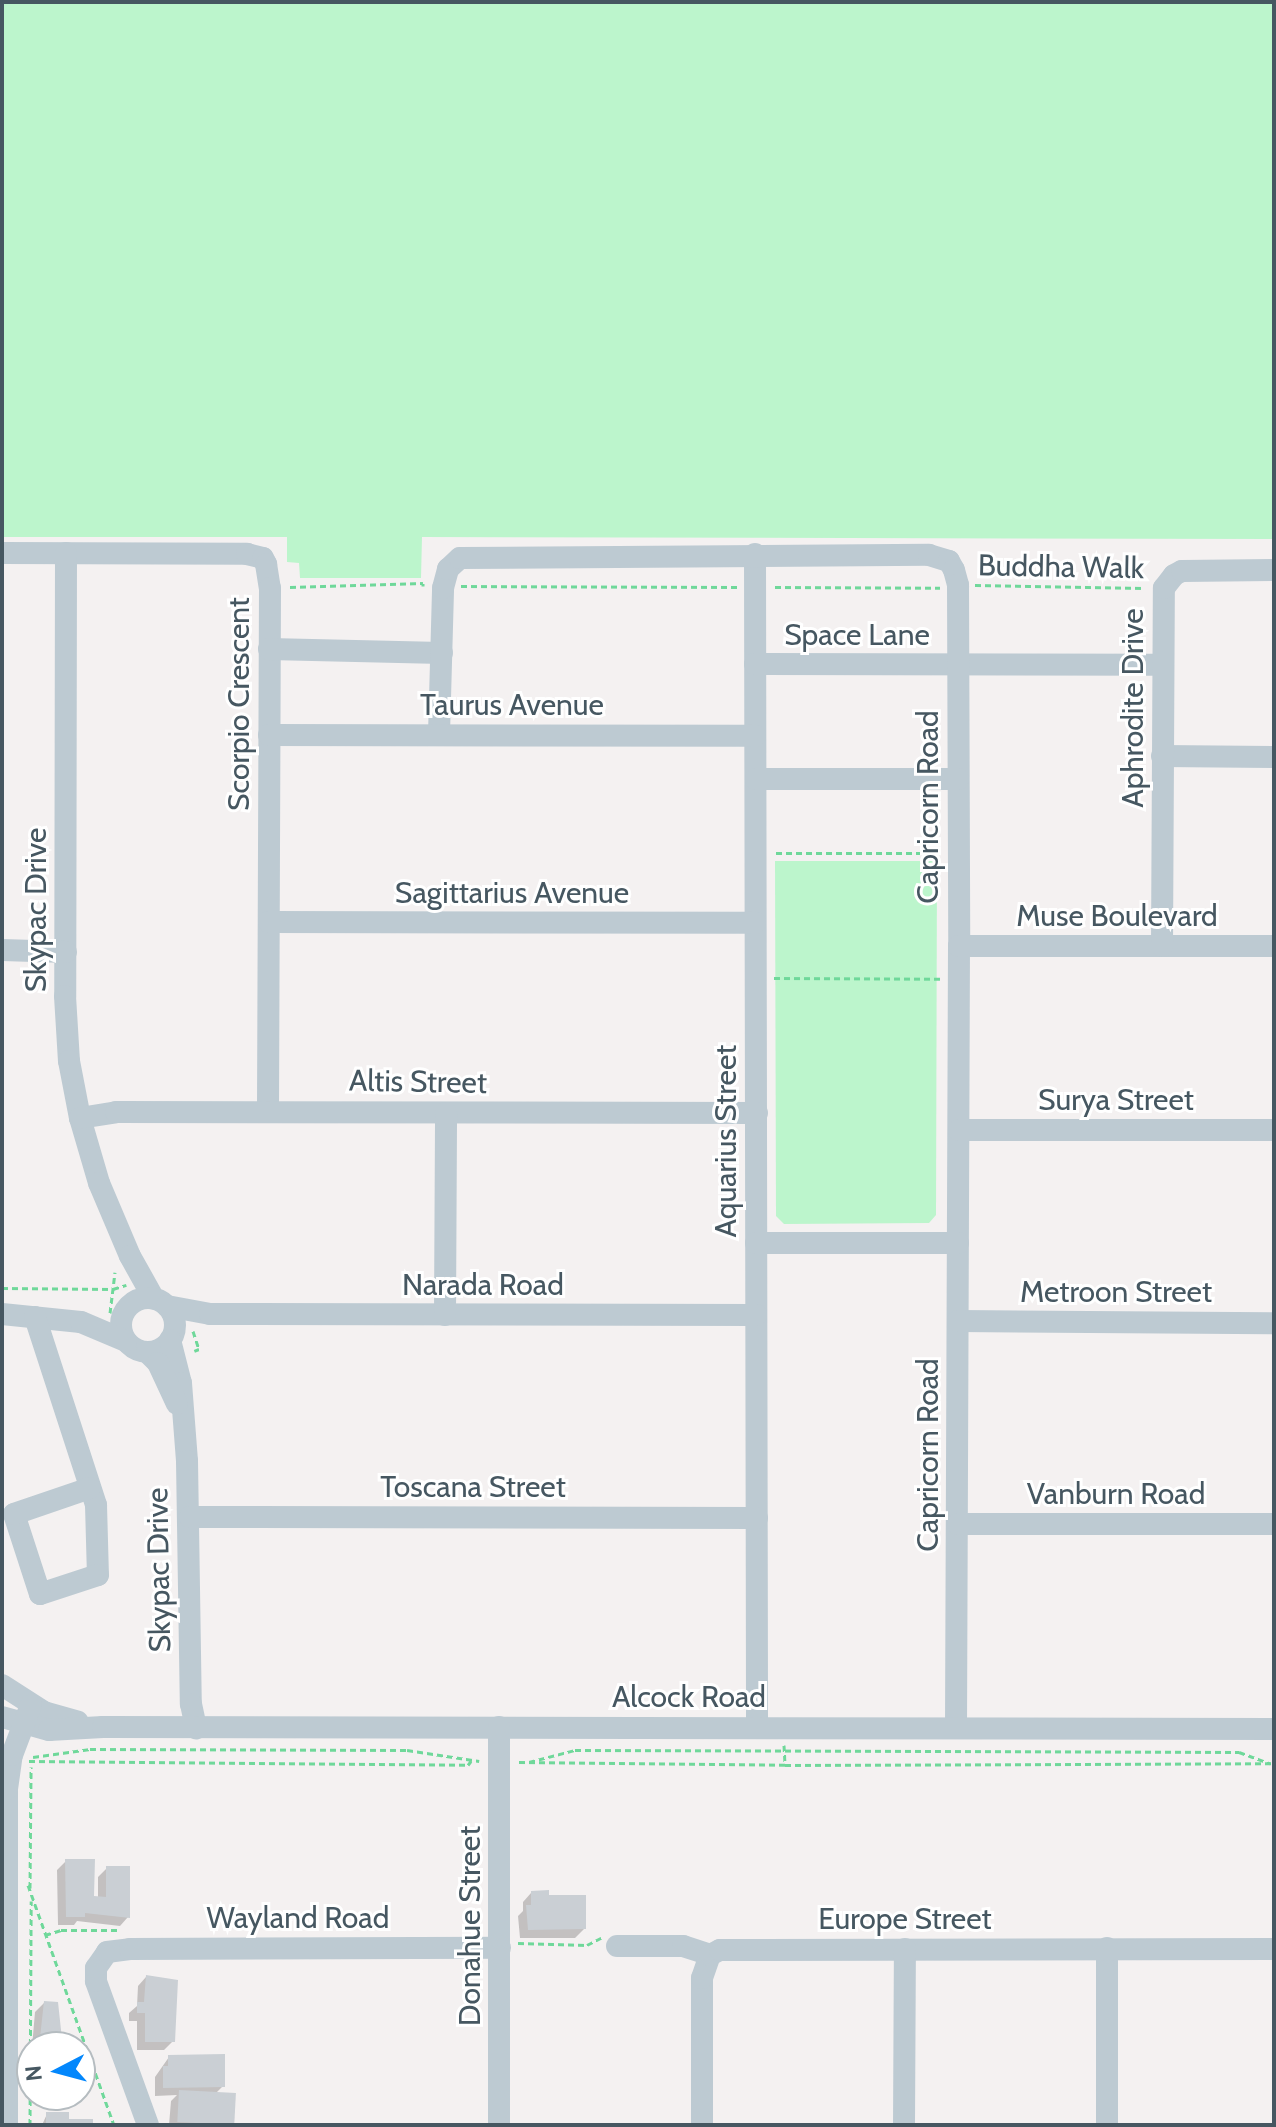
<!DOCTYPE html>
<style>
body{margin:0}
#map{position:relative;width:1276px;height:2127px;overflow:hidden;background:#f4f1f1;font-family:Cabin,sans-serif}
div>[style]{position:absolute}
.green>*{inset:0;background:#bcf5cc}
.shadow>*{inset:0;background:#0003}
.building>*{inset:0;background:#cacfd4;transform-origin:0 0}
.path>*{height:3px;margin-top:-1.5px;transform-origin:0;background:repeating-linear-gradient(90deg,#6fd89a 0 6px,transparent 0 10px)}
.minor>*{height:22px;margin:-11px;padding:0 11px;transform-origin:11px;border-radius:11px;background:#bdcad2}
.minor>.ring{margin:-11px;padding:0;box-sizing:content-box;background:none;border:22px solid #bdcad2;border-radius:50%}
span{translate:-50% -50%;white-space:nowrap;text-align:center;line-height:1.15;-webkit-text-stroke:6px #fff;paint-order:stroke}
.street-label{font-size:30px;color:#465761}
.frame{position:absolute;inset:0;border:4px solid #465761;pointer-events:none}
.north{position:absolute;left:16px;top:2031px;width:80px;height:80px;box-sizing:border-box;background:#fff;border:2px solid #b5bcc0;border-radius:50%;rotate:264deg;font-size:22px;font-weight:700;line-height:32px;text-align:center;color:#465761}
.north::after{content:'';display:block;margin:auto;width:28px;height:36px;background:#0387fc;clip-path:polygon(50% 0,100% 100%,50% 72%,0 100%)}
</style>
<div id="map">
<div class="green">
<i style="clip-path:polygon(2px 2px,1274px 2px,1274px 539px,422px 537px,421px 578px,300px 578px,299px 563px,287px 562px,287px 537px,2px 537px)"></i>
<i style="clip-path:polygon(775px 861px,937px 861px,936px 1215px,929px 1223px,784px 1224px,776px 1216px)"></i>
</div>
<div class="shadow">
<i style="clip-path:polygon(66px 1861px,92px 1898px,98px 1899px,98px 1877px,107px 1868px,128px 1917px,120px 1926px,77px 1921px,74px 1925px,58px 1925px,57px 1870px)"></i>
<i style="clip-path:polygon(531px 1893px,547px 1897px,584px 1929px,575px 1938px,520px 1938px,518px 1916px,523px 1911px,523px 1902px)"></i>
<i style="clip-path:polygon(146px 1977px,173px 2041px,164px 2050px,137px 2050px,137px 2021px,129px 2021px,129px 2013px,137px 2006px,138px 1986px)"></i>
<i style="clip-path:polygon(44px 2003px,60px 2041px,69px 2047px,32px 2047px,35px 2012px)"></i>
<i style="clip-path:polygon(169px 2057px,223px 2086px,215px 2094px,234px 2122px,231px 2125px,169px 2125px,171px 2101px,177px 2095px,155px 2096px,155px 2077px)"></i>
<i style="clip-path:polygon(47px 2114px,67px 2121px,91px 2125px,42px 2125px)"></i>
</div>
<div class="building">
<i style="clip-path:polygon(65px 1859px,95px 1859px,94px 1896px,106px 1897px,106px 1866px,130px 1866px,130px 1918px,85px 1913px,85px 1917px,66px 1917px)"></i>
<i style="clip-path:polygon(549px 1890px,549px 1895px,586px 1895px,586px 1929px,528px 1930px,526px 1905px,531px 1905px,531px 1891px)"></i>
<i style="clip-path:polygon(146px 1975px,178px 1980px,175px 2042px,145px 2042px,145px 2013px,137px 2013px,137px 2002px,144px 2002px)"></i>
<i style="clip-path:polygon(44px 2001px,58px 2002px,62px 2039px,71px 2039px,71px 2047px,39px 2047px)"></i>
<i style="clip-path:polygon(225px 2054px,225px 2087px,163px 2088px,163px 2066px,168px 2066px,168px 2055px)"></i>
<i style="left:179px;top:2090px;width:57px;height:32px;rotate:3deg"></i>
<i style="clip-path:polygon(46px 2112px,69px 2112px,69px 2119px,93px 2119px,93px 2125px,46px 2125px)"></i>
</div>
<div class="path">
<i style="left:975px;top:585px;width:169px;rotate:1deg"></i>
<i style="left:461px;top:586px;width:276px;rotate:0.2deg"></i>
<i style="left:290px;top:587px;width:133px;rotate:-1.7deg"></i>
<i style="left:423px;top:583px;width:3px;rotate:90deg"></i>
<i style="left:775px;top:587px;width:165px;rotate:0.3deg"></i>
<i style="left:776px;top:853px;width:164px"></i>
<i style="left:774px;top:978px;width:167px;rotate:0.3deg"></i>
<i style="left:2px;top:1288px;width:111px;rotate:0.5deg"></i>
<i style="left:113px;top:1289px;width:14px;rotate:-17deg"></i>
<i style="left:110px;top:1313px;width:41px;rotate:-83deg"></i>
<i style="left:193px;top:1331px;width:19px;rotate:72deg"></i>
<i style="left:199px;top:1349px;width:5px;rotate:158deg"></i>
<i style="left:784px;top:1745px;width:20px;rotate:87deg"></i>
<i style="left:33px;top:1757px;width:58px;rotate:-8deg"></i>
<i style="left:90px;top:1749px;width:317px;rotate:0.2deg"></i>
<i style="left:407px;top:1750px;width:73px;rotate:8.7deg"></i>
<i style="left:29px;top:1761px;width:439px;rotate:0.5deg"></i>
<i style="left:468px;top:1765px;width:5px;rotate:-53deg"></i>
<i style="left:519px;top:1762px;width:266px;rotate:0.6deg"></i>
<i style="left:785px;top:1765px;width:489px;rotate:-0.2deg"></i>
<i style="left:529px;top:1762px;width:48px;rotate:-14.6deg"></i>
<i style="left:575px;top:1750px;width:664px;rotate:0.17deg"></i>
<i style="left:1239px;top:1752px;width:33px;rotate:20deg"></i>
<i style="left:28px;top:1885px;width:255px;rotate:70.3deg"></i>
<i style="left:30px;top:1888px;width:121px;rotate:-89.5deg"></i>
<i style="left:45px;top:1935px;width:17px;rotate:-17deg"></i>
<i style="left:61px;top:1930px;width:56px"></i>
<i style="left:518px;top:1943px;width:69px;rotate:1.7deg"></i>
<i style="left:587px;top:1945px;width:16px;rotate:-27deg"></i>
<i style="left:30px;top:2125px;width:224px;rotate:-89.7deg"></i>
</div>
<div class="minor">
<i style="left:2px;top:553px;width:245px;rotate:0.2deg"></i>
<i style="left:247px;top:554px;width:16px;rotate:14deg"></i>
<i style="left:263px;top:558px;width:7px;rotate:63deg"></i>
<i style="left:266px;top:564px;width:24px;rotate:81deg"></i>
<i style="left:270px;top:588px;width:523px;rotate:90.22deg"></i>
<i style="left:66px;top:553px;width:443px;rotate:90.1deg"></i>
<i style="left:65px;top:996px;width:65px;rotate:86.5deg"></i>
<i style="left:69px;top:1061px;width:58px;rotate:79.1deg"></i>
<i style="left:80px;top:1118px;width:68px;rotate:73.7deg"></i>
<i style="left:99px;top:1183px;width:79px;rotate:67deg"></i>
<i style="left:130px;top:1256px;width:49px;rotate:60.8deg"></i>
<i style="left:755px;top:554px;width:1173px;rotate:89.9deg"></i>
<i style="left:269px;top:649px;width:173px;rotate:1.3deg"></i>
<i style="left:755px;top:664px;width:407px;rotate:0.1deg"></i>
<i style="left:439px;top:734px;width:146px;rotate:-88.4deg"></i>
<i style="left:443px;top:588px;width:20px;rotate:-75deg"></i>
<i style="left:448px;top:569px;width:16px;rotate:-43deg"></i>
<i style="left:460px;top:558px;width:469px;rotate:-0.4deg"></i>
<i style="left:929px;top:555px;width:21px;rotate:17deg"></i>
<i style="left:949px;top:561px;width:10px;rotate:61deg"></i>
<i style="left:954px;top:570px;width:16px;rotate:75deg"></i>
<i style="left:958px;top:585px;width:361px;rotate:89.8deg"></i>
<i style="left:959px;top:946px;width:781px;rotate:90.22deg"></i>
<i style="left:269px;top:735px;width:486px;rotate:0.1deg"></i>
<i style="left:1162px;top:756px;width:112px;rotate:0.5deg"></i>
<i style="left:756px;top:779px;width:202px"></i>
<i style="left:269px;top:922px;width:486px;rotate:0.1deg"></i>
<i style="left:959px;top:946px;width:315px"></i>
<i style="left:1162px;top:946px;width:358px;rotate:-89.7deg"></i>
<i style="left:1164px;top:588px;width:16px;rotate:-52deg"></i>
<i style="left:1174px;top:575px;width:9px;rotate:-27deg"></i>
<i style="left:1182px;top:571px;width:92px;rotate:-0.6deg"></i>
<i style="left:2px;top:950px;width:64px;rotate:1.8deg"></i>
<i style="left:80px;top:1118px;width:36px;rotate:-9deg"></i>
<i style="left:116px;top:1112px;width:641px;rotate:0.09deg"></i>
<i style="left:959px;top:1130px;width:315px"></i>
<i style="left:756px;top:1243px;width:202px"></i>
<i class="ring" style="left:121px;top:1298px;width:32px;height:32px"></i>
<i style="left:167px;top:1306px;width:44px;rotate:10.5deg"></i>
<i style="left:210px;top:1314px;width:546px;rotate:0.1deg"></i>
<i style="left:2px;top:1314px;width:79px;rotate:5.8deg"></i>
<i style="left:81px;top:1322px;width:49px;rotate:22.9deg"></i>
<i style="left:445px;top:1315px;width:202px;rotate:-89.7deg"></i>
<i style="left:35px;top:1317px;width:198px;rotate:72deg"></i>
<i style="left:96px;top:1505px;width:70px;rotate:88.4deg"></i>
<i style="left:98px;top:1575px;width:61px;rotate:161.9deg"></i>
<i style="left:40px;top:1594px;width:84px;rotate:-108deg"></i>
<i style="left:14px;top:1514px;width:80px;rotate:-18.9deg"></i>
<i style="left:958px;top:1321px;width:316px;rotate:0.4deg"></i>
<i style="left:170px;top:1340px;width:44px;rotate:75.7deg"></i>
<i style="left:181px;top:1383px;width:78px;rotate:85.6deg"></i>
<i style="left:187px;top:1461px;width:243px;rotate:89.1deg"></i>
<i style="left:191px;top:1704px;width:25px;rotate:78deg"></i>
<i style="left:147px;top:1352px;width:16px;rotate:45deg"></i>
<i style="left:158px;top:1363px;width:45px;rotate:65.1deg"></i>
<i style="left:190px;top:1517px;width:567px;rotate:0.1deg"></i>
<i style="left:958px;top:1524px;width:316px"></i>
<i style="left:2px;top:1685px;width:50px;rotate:32.7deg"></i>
<i style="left:44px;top:1712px;width:35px;rotate:16deg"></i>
<i style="left:2px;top:1717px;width:49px;rotate:15.5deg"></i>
<i style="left:49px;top:1730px;width:54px;rotate:-3.2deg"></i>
<i style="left:103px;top:1727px;width:1171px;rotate:0.1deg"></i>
<i style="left:617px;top:1946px;width:66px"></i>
<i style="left:683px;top:1946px;width:28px;rotate:18deg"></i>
<i style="left:1107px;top:1948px;width:177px;rotate:90deg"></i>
<i style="left:7px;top:2125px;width:336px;rotate:-90deg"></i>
<i style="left:7px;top:1789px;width:34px;rotate:-82deg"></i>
<i style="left:12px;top:1755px;width:53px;rotate:-69.2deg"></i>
<i style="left:148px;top:2125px;width:153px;rotate:-109.9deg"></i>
<i style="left:96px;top:1981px;width:13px;rotate:-90deg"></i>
<i style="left:96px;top:1968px;width:19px;rotate:-55deg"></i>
<i style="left:107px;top:1952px;width:23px;rotate:-7deg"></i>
<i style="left:130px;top:1949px;width:370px;rotate:-0.2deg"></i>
<i style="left:499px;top:2125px;width:398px;rotate:-90deg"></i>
<i style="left:702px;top:2125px;width:147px;rotate:-90deg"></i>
<i style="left:702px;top:1978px;width:24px;rotate:-71deg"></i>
<i style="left:710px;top:1955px;width:11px;rotate:-27deg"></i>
<i style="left:720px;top:1950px;width:554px;rotate:-0.1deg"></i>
<i style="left:904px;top:2125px;width:176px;rotate:-89.7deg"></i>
</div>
<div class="street-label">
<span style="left:1061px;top:567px;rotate:1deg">Buddha Walk</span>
<span style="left:857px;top:635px">Space Lane</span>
<span style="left:239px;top:704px;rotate:-90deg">Scorpio Crescent</span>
<span style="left:512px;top:705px">Taurus Avenue</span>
<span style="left:1133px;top:708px;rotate:-90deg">Aphrodite Drive</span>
<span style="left:928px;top:807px;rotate:-90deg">Capricorn Road</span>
<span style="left:512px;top:893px">Sagittarius Avenue</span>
<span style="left:36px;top:910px;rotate:-90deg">Skypac Drive</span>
<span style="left:1117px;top:916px">Muse Boulevard</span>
<span style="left:418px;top:1082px;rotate:1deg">Altis Street</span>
<span style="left:1116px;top:1100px">Surya Street</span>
<span style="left:726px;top:1141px;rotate:-90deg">Aquarius Street</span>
<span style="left:483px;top:1285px">Narada Road</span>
<span style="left:1116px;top:1292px">Metroon Street</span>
<span style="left:928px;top:1455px;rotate:-90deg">Capricorn Road</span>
<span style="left:473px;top:1487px">Toscana Street</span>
<span style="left:1116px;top:1494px">Vanburn Road</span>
<span style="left:159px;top:1570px;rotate:-91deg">Skypac Drive</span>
<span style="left:689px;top:1697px">Alcock Road</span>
<span style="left:298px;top:1918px">Wayland Road</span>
<span style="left:905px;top:1919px">Europe Street</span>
<span style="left:470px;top:1926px;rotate:-90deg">Donahue Street</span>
</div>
<div class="frame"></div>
<div class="north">N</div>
</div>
